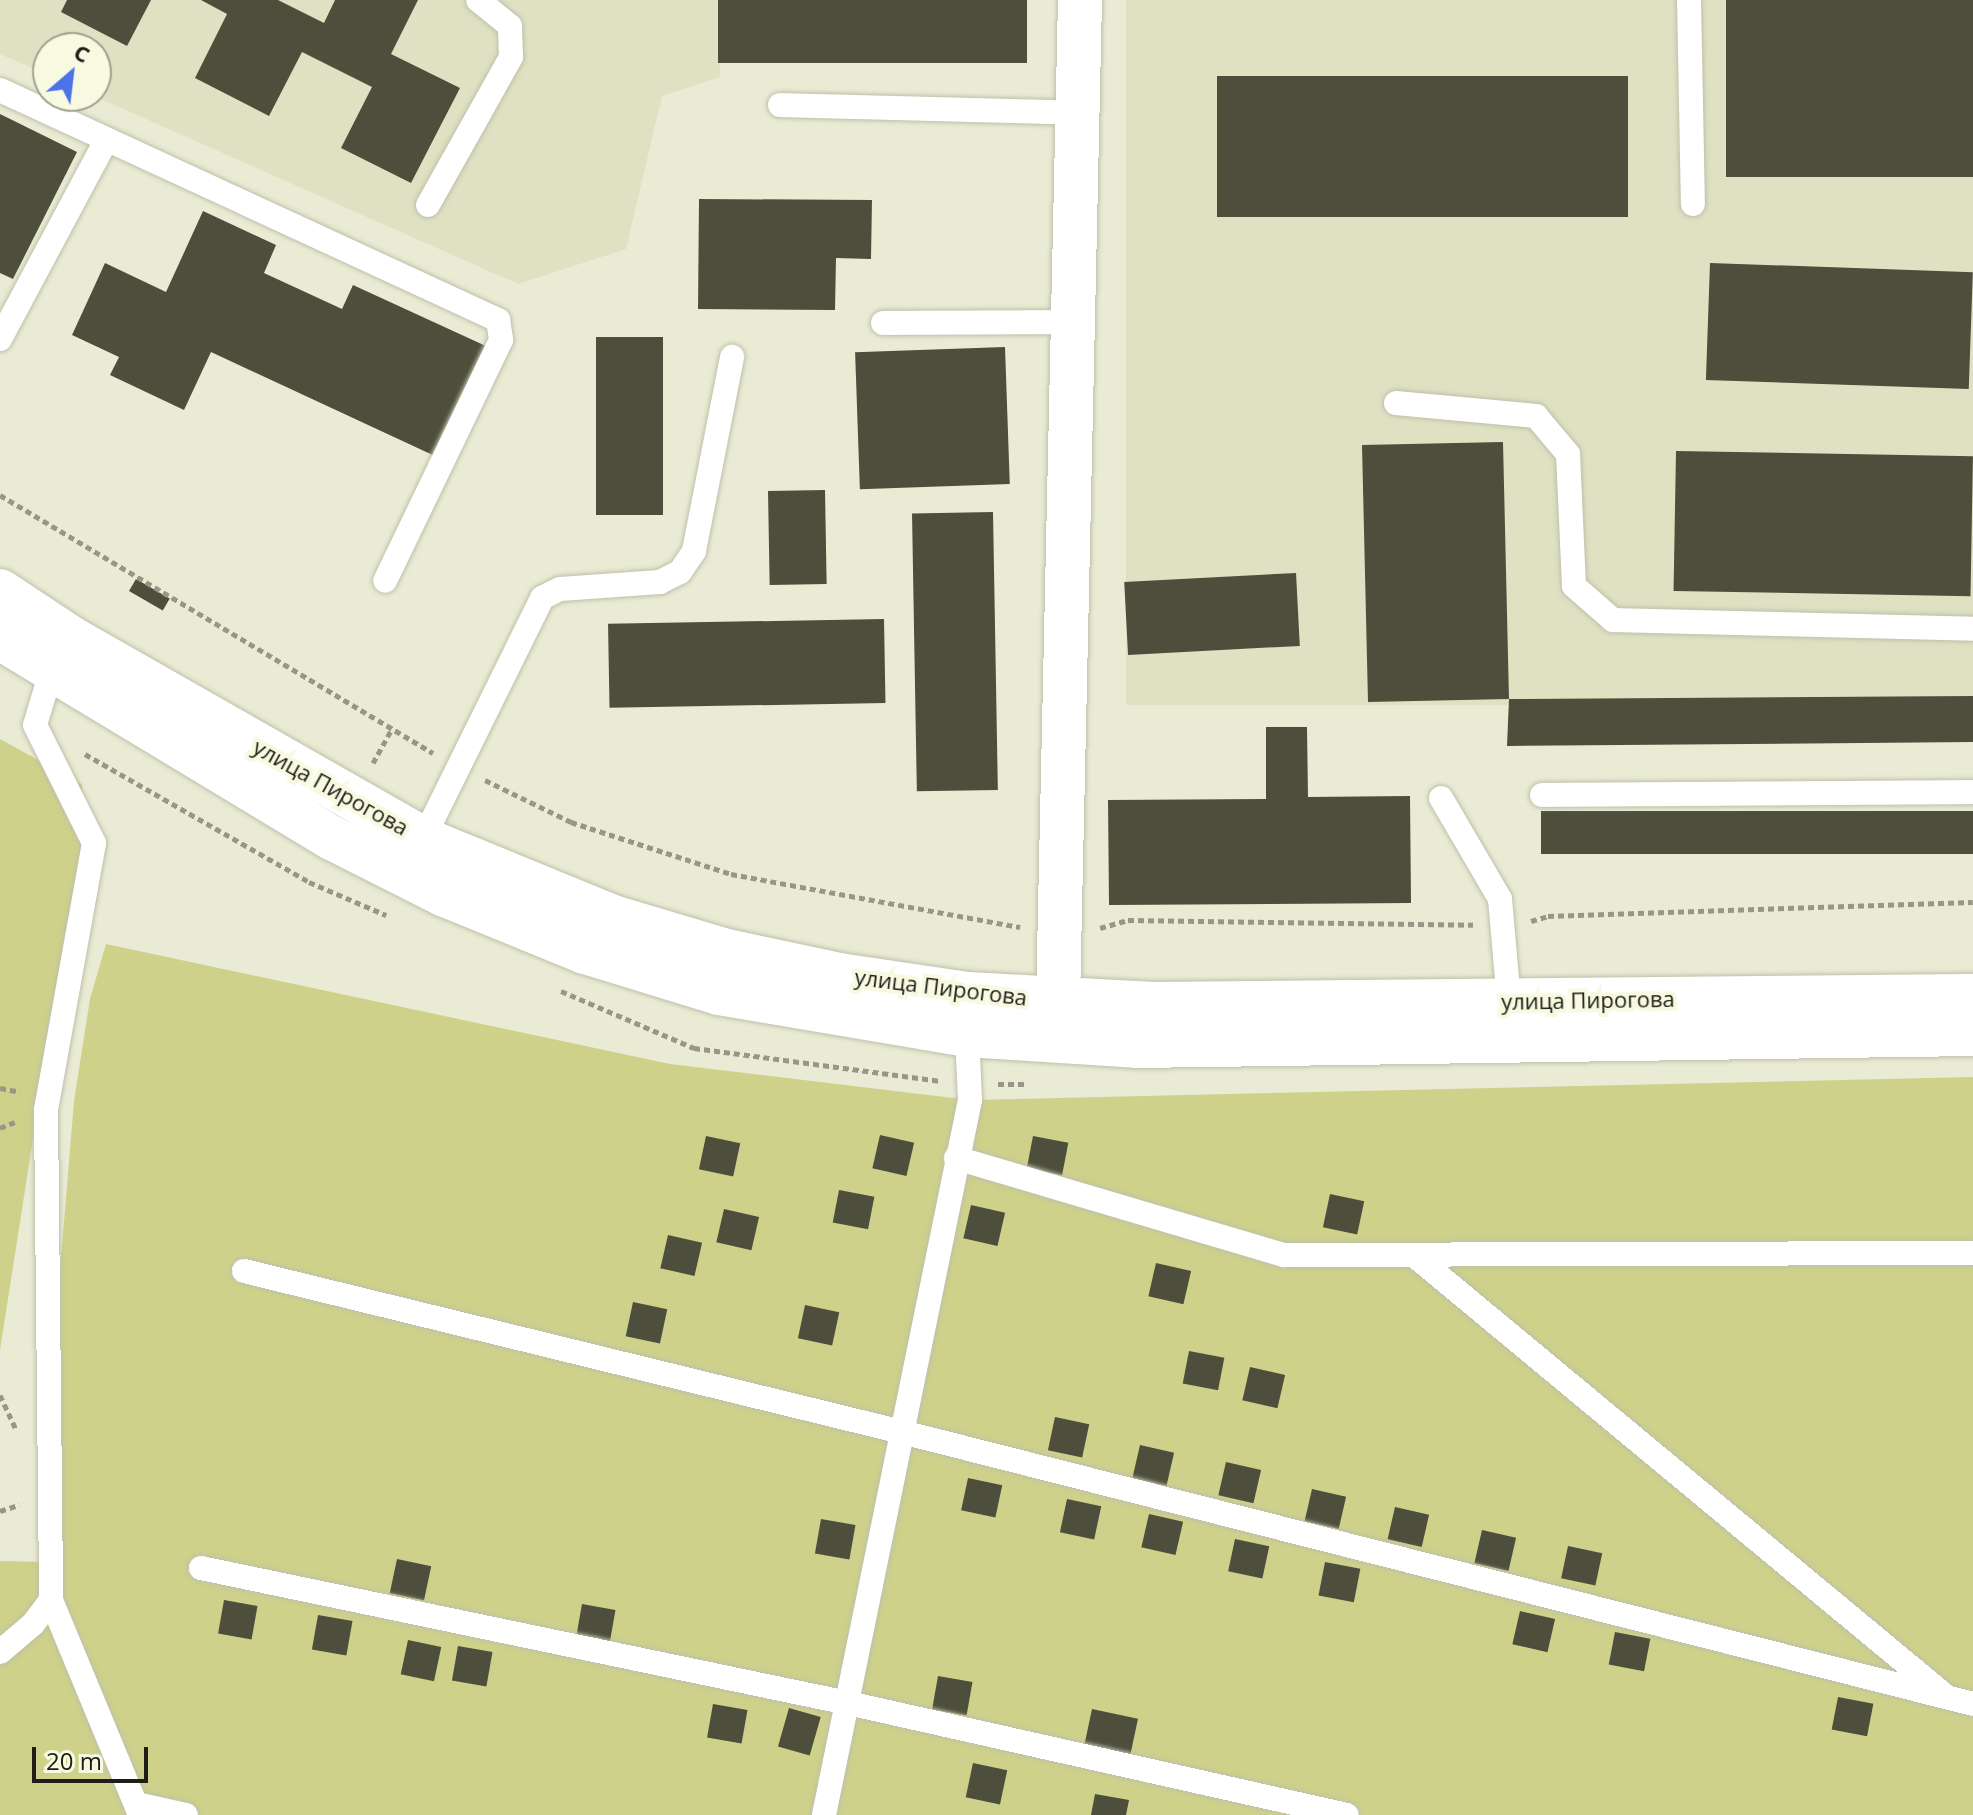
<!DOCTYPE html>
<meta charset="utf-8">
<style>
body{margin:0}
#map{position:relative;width:1973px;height:1815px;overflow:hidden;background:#eaebd4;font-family:"Open Sans",sans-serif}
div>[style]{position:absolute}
.built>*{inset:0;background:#dfe1c2;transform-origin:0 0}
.green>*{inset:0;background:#ced18a}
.building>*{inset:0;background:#4d4e3b;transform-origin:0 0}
.path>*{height:5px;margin-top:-2.5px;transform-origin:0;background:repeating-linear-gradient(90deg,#969786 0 6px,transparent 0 10px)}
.roads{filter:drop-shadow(0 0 2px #bfc0aa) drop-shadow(0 0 2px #bfc0aa)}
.service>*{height:24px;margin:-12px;padding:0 12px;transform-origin:12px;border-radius:12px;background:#fff}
.minor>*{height:44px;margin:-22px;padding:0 22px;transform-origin:22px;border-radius:22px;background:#fff}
.secondary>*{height:44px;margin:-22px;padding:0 22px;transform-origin:22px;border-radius:22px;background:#fff}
span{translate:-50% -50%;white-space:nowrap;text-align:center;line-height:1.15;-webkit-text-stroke:8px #f7f9e1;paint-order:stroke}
.street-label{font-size:22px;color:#1e1e16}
.north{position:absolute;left:32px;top:32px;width:80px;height:80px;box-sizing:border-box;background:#f7f9e1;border:2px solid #a0a190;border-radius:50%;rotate:28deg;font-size:22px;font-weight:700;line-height:32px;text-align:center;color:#1e1e16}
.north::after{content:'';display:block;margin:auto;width:28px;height:36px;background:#4c74e8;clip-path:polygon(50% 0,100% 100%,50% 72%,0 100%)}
.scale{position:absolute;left:32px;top:1747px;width:116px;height:36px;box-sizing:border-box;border:4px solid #1e1e16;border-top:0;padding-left:10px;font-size:24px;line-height:28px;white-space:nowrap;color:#1e1e16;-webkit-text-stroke:6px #f7f9e1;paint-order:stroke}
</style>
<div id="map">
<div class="built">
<i style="clip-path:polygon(0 0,718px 0,720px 77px,662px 96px,626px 249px,518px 284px,94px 96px,96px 48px,48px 48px,48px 75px,0 54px)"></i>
<i style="left:1126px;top:0;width:847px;height:705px"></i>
</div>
<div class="green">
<i style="clip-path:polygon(0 739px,82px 784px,89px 873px,65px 934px,0 1350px)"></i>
<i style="clip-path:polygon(106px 944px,670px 1064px,970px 1100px,1973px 1077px,1973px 1815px,0 1815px,0 1561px,49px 1562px,58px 1295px,74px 1101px,90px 999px)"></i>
</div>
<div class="building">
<i style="clip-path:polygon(67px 0,151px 0,127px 46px,61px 12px)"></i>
<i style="clip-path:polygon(201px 0,278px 0,324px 23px,335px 0,418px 0,391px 54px,460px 88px,411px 183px,341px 148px,372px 87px,302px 52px,269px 116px,195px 78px,227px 14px)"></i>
<i style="left:718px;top:0;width:309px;height:63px"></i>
<i style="left:1726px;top:0;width:247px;height:177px"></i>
<i style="left:1217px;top:76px;width:411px;height:141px"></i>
<i style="clip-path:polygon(0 114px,77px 152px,13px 279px,0 273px)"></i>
<i style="clip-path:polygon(699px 199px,872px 200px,871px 259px,836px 258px,835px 310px,698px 309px)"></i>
<i style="clip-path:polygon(203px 211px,276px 245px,264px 273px,342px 309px,353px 285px,488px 347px,437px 457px,211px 352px,184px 410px,110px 375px,119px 357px,72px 335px,105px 263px,166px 292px)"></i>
<i style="left:1710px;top:263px;width:263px;height:117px;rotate:2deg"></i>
<i style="left:596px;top:337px;width:67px;height:178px"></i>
<i style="left:1005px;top:347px;width:137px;height:150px;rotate:88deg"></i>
<i style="clip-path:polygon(1503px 442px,1509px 699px,1973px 696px,1973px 742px,1507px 746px,1509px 699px,1368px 702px,1362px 445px)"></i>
<i style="left:1676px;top:451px;width:297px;height:140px;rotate:1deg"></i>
<i style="left:825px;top:490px;width:94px;height:57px;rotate:89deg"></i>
<i style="left:993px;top:512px;width:278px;height:81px;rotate:89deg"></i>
<i style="left:1296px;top:573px;width:73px;height:172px;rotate:87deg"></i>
<i style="left:136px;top:579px;width:39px;height:14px;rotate:30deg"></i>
<i style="left:884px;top:619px;width:84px;height:276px;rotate:89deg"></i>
<i style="clip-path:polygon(1266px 727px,1307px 727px,1308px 797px,1410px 796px,1411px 903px,1109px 905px,1108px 800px,1266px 799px)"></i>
<i style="left:1973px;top:811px;width:43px;height:432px;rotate:90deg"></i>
<i style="left:880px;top:1135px;width:35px;height:34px;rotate:13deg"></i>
<i style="left:706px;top:1136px;width:35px;height:34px;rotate:12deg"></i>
<i style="left:1033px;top:1136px;width:36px;height:33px;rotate:11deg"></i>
<i style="left:839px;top:1190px;width:36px;height:33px;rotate:11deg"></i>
<i style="left:1330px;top:1194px;width:35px;height:34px;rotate:12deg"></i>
<i style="left:971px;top:1205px;width:35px;height:34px;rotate:13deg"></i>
<i style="left:724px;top:1209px;width:36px;height:34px;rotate:13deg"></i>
<i style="left:668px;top:1235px;width:35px;height:34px;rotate:13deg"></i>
<i style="left:1156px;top:1263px;width:36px;height:34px;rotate:13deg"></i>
<i style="left:633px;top:1302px;width:35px;height:35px;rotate:12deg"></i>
<i style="left:805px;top:1305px;width:35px;height:34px;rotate:12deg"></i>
<i style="left:1189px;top:1351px;width:36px;height:33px;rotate:11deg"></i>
<i style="left:1250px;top:1367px;width:36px;height:34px;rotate:13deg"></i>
<i style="left:1055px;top:1417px;width:35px;height:34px;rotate:12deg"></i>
<i style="left:1140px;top:1445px;width:35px;height:34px;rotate:13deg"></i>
<i style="left:1226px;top:1462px;width:36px;height:34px;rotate:13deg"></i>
<i style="left:968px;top:1478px;width:35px;height:33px;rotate:12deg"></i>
<i style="left:1312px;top:1489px;width:35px;height:33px;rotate:13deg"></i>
<i style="left:1067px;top:1499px;width:35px;height:34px;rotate:12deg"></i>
<i style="left:1395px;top:1507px;width:35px;height:33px;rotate:13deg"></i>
<i style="left:1149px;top:1514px;width:35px;height:34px;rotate:13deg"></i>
<i style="left:821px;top:1519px;width:35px;height:35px;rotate:10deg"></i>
<i style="left:1482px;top:1530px;width:35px;height:34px;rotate:13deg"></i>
<i style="left:1235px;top:1539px;width:35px;height:33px;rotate:12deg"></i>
<i style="left:1568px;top:1546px;width:35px;height:33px;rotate:12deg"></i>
<i style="left:397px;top:1559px;width:35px;height:35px;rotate:12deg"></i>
<i style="left:1325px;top:1562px;width:36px;height:34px;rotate:11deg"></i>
<i style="left:224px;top:1600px;width:34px;height:34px;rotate:10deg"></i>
<i style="left:582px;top:1604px;width:34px;height:35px;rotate:10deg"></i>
<i style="left:1520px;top:1611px;width:36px;height:34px;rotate:13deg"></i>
<i style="left:318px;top:1615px;width:35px;height:35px;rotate:10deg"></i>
<i style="left:1615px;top:1632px;width:36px;height:33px;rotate:11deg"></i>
<i style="left:408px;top:1640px;width:34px;height:35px;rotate:12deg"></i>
<i style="left:458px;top:1646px;width:35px;height:35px;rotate:10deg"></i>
<i style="left:938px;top:1676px;width:35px;height:34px;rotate:10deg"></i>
<i style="left:1838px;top:1697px;width:36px;height:33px;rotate:11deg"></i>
<i style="left:713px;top:1704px;width:35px;height:34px;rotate:10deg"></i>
<i style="left:789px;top:1708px;width:33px;height:40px;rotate:16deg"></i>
<i style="left:1092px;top:1709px;width:47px;height:39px;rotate:12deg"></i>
<i style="left:973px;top:1763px;width:35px;height:35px;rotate:12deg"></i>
<i style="clip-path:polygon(1095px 1794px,1129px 1800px,1126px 1815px,1091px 1815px)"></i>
</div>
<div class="path">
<i style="left:0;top:495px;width:504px;rotate:30.79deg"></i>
<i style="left:85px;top:754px;width:258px;rotate:29.7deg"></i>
<i style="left:309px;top:882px;width:84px;rotate:23.2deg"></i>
<i style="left:373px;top:763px;width:39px;rotate:-61deg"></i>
<i style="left:485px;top:780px;width:96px;rotate:26deg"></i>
<i style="left:571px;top:822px;width:168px;rotate:18deg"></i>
<i style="left:731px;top:874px;width:294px;rotate:10.4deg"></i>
<i style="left:1531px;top:921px;width:18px;rotate:-16deg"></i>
<i style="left:1548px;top:916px;width:425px;rotate:-1.9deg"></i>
<i style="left:1100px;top:928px;width:29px;rotate:-16deg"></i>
<i style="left:1128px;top:920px;width:345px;rotate:0.8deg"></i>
<i style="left:561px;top:991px;width:145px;rotate:23.2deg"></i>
<i style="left:694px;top:1048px;width:249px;rotate:7.6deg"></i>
<i style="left:998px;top:1084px;width:30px"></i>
<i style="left:0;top:1088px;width:20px;rotate:11deg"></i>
<i style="left:0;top:1128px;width:16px;rotate:-22deg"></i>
<i style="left:0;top:1395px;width:38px;rotate:65deg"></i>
<i style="left:0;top:1511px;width:20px;rotate:-18deg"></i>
</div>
<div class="roads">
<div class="service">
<i style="left:1689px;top:0;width:204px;rotate:88.9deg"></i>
<i style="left:0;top:90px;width:549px;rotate:24.79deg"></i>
<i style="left:498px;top:320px;width:20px;rotate:81deg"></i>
<i style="left:501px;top:340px;width:267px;rotate:115.7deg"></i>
<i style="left:780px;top:105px;width:297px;rotate:1.5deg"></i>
<i style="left:428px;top:205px;width:170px;rotate:-60.7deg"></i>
<i style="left:511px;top:57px;width:31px;rotate:-92deg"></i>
<i style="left:510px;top:26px;width:41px;rotate:-140.9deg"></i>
<i style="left:883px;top:323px;width:190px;rotate:-0.3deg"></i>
<i style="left:0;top:339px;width:223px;rotate:-61.9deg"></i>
<i style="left:1396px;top:403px;width:141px;rotate:5.3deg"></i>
<i style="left:1536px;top:416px;width:50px;rotate:49.9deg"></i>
<i style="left:1568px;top:454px;width:132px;rotate:87.4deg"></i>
<i style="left:1574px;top:586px;width:52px;rotate:41.1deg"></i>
<i style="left:1613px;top:620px;width:360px;rotate:1.4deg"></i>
<i style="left:51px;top:672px;width:55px;rotate:106.8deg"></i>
<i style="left:35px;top:725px;width:132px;rotate:63.4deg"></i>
<i style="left:94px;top:843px;width:271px;rotate:100.2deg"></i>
<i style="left:46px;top:1110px;width:490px;rotate:89.4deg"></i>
<i style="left:51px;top:1600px;width:233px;rotate:67.5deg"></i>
<i style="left:1542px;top:795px;width:431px;rotate:-0.4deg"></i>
<i style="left:1441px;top:798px;width:117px;rotate:59.7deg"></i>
<i style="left:1500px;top:899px;width:102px;rotate:85deg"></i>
<i style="left:423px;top:839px;width:269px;rotate:-63.7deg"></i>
<i style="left:542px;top:598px;width:20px;rotate:-27deg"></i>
<i style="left:560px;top:589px;width:100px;rotate:-4deg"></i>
<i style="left:660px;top:582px;width:22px;rotate:-27deg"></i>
<i style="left:680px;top:572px;width:25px;rotate:-56deg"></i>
<i style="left:694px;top:551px;width:198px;rotate:-78.9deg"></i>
<i style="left:956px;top:1158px;width:342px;rotate:16.5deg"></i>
<i style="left:1284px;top:1255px;width:689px;rotate:-0.17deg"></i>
<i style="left:1415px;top:1256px;width:685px;rotate:39.67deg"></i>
<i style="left:244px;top:1271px;width:677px;rotate:13.75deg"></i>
<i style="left:902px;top:1432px;width:1105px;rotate:14.25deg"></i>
<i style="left:201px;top:1568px;width:661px;rotate:11.79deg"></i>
<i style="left:848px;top:1703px;width:511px;rotate:12.65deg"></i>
<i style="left:0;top:1652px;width:43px;rotate:-40.3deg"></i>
<i style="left:33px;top:1624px;width:30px;rotate:-53deg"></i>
<i style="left:136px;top:1804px;width:51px;rotate:12.4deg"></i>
<i style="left:824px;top:1815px;width:730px;rotate:-78.46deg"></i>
<i style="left:970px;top:1100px;width:65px;rotate:-92.6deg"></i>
</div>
<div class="minor">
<i style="left:1058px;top:1000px;width:1000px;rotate:-88.74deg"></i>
</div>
<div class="secondary">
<i style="left:0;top:591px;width:85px;rotate:33.5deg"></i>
<i style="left:71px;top:638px;width:405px;rotate:29.7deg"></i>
<i style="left:423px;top:839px;width:205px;rotate:22.3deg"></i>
<i style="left:613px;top:917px;width:119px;rotate:16.6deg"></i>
<i style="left:727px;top:951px;width:115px;rotate:12.1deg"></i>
<i style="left:839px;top:975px;width:130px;rotate:8.4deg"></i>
<i style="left:968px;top:994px;width:186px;rotate:3.1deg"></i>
<i style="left:1154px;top:1004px;width:819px;rotate:-0.56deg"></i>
<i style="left:0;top:638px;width:388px;rotate:31.1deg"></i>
<i style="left:332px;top:838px;width:127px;rotate:26.8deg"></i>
<i style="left:445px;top:895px;width:151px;rotate:22.2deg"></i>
<i style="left:585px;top:952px;width:140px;rotate:17deg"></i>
<i style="left:719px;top:993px;width:252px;rotate:9.6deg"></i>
<i style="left:967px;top:1035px;width:169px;rotate:3.7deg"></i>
<i style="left:1136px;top:1046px;width:837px;rotate:-0.82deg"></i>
</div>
</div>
<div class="street-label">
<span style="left:331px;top:787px;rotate:29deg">улица Пирогова</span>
<span style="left:941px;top:987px;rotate:7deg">улица Пирогова</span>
<span style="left:1588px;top:1000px;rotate:-1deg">улица Пирогова</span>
</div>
<div class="north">С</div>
<div class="scale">20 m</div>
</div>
